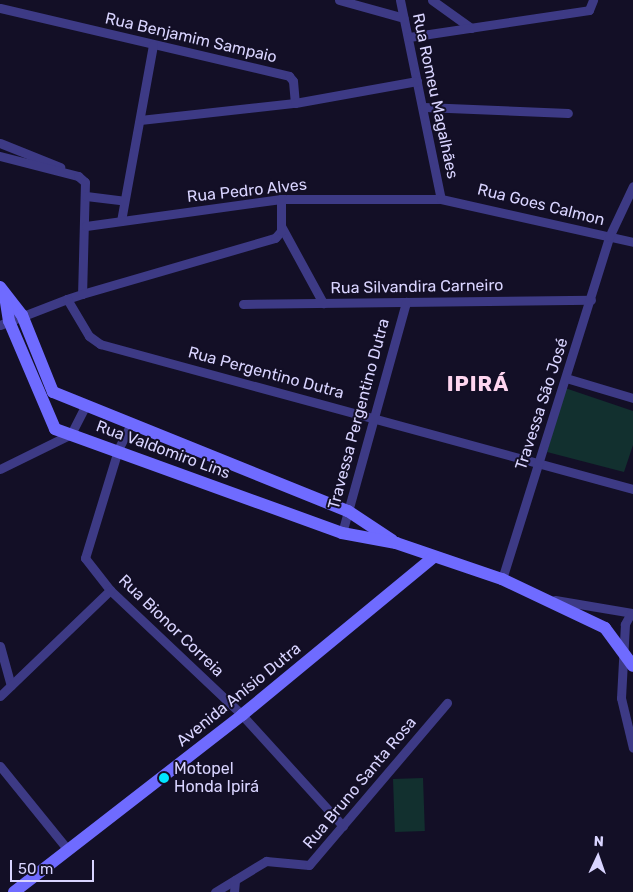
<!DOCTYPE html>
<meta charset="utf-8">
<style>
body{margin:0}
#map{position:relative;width:633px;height:892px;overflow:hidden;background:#130f26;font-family:Rubik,sans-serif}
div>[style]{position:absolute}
.green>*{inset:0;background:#12302f;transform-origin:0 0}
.street>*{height:9px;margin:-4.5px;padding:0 4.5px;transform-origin:4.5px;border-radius:4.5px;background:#3d3a85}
.secondary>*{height:12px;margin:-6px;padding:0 6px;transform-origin:6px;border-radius:6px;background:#6f6bff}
.dots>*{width:14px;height:14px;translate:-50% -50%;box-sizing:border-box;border:2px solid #130f26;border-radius:50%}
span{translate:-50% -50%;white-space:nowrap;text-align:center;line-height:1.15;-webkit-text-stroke:4px #130f26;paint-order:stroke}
.street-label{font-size:16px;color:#d9d4ff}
.poi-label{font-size:16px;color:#d9d4ff}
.left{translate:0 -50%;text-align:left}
.district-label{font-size:21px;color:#ffd6f0;font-weight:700;letter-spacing:1px}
.north{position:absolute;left:573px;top:832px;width:50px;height:50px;-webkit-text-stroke:4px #130f26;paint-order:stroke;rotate:3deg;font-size:14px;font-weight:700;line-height:20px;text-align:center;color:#d9d4ff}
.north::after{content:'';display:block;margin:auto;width:18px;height:22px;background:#d9d4ff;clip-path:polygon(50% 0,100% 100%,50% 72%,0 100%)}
.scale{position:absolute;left:10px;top:860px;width:84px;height:22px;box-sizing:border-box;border:2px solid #d9d4ff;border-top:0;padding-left:6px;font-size:15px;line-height:18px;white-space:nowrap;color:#d9d4ff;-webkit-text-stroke:4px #130f26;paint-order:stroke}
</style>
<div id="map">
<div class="green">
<i style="clip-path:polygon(565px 388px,633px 411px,633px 445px,624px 472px,547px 452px)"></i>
<i style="left:423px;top:778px;width:53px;height:30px;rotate:88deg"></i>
</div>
<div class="street">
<i style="left:339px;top:0;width:67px;rotate:15.5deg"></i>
<i style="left:400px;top:0;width:203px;rotate:78.4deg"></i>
<i style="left:432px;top:0;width:48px;rotate:35.7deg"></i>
<i style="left:0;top:8px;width:297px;rotate:13.2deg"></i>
<i style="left:289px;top:76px;width:6px;rotate:51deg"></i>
<i style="left:293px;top:81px;width:22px;rotate:85deg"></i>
<i style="left:409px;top:37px;width:182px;rotate:-8.5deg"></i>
<i style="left:589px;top:10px;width:11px;rotate:-68deg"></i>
<i style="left:424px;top:107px;width:144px;rotate:2.4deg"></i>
<i style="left:140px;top:120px;width:156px;rotate:-6.3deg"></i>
<i style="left:295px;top:103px;width:124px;rotate:-10.2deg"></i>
<i style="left:0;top:143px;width:65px;rotate:21.8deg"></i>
<i style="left:0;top:156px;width:81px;rotate:14.4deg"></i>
<i style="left:78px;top:176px;width:9px;rotate:41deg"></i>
<i style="left:85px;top:182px;width:112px;rotate:91.5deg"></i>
<i style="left:82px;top:294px;width:16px;rotate:162deg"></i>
<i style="left:86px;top:196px;width:38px;rotate:7deg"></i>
<i style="left:121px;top:221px;width:179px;rotate:-79.7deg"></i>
<i style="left:86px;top:226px;width:197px;rotate:-7.9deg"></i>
<i style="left:281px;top:199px;width:160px"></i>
<i style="left:441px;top:199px;width:197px;rotate:12.6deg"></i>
<i style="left:281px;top:226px;width:88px;rotate:61.4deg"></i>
<i style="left:82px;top:294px;width:201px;rotate:-16.2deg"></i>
<i style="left:275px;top:238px;width:9px;rotate:-49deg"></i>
<i style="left:281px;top:231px;width:32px;rotate:-90deg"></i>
<i style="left:243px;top:304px;width:348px;rotate:-0.7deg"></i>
<i style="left:0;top:325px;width:72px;rotate:-21.2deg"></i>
<i style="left:67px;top:299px;width:43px;rotate:59.3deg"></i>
<i style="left:89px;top:336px;width:14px;rotate:36deg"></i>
<i style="left:100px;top:344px;width:552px;rotate:15.22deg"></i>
<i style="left:566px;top:378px;width:70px;rotate:16.6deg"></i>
<i style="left:131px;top:424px;width:29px;rotate:117deg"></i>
<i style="left:118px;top:450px;width:113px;rotate:107deg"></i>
<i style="left:85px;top:558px;width:41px;rotate:52deg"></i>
<i style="left:110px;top:590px;width:182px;rotate:43.4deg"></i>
<i style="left:242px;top:715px;width:150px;rotate:47.7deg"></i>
<i style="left:0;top:469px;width:79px;rotate:-26.2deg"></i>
<i style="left:71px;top:434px;width:33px;rotate:-63deg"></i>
<i style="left:342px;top:533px;width:240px;rotate:-74.5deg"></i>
<i style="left:502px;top:579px;width:358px;rotate:-72.6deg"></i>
<i style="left:609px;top:237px;width:56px;rotate:-64.8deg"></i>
<i style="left:555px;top:600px;width:79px;rotate:9.5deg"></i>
<i style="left:631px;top:613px;width:13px;rotate:119deg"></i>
<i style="left:625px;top:624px;width:74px;rotate:93.1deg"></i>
<i style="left:621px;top:698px;width:51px;rotate:76.5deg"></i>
<i style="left:0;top:646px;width:41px;rotate:74.6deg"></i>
<i style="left:0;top:696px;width:153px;rotate:-43.9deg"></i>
<i style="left:0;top:766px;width:108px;rotate:51deg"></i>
<i style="left:215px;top:892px;width:60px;rotate:-31.3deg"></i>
<i style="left:266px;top:861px;width:43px;rotate:5.3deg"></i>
<i style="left:309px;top:865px;width:213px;rotate:-49.6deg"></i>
<i style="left:234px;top:892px;width:12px;rotate:-85deg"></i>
</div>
<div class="secondary">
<i style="left:0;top:287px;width:36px;rotate:52deg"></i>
<i style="left:22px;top:315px;width:83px;rotate:68.1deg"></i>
<i style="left:53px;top:392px;width:318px;rotate:22deg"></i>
<i style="left:348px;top:511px;width:53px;rotate:33.4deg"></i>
<i style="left:5px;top:296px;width:25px;rotate:81deg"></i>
<i style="left:9px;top:321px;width:117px;rotate:66.9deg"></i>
<i style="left:55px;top:429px;width:305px;rotate:19.9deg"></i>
<i style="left:342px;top:533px;width:55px;rotate:10.5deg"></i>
<i style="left:396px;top:543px;width:112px;rotate:18.8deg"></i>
<i style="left:502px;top:579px;width:114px;rotate:25.4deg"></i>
<i style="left:605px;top:628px;width:47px;rotate:53.6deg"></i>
<i style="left:14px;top:892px;width:289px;rotate:-37.8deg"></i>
<i style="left:242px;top:715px;width:249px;rotate:-39.5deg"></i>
</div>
<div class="dots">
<i style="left:164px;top:778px;background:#00e5ff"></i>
</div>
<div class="street-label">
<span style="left:191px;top:38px;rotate:13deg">Rua Benjamim Sampaio</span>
<span style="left:435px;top:96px;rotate:78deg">Rua Romeu Magalhães</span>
<span style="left:247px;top:191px;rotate:-6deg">Rua Pedro Alves</span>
<span style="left:541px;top:205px;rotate:14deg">Rua Goes Calmon</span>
<span style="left:417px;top:287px;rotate:-1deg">Rua Silvandira Carneiro</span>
<span style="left:266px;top:373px;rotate:15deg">Rua Pergentino Dutra</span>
<span style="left:542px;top:404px;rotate:-72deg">Travessa São José</span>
<span style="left:359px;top:414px;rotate:-75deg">Travessa Pergentino Dutra</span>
<span style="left:163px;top:450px;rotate:20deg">Rua Valdomiro Lins</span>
<span style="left:171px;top:626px;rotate:44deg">Rua Bionor Correia</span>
<span style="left:239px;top:695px;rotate:-39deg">Avenida Anísio Dutra</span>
<span style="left:360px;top:783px;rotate:-50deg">Rua Bruno Santa Rosa</span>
</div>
<div class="poi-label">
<span class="left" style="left:174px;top:778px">Motopel<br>Honda Ipirá</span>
</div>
<div class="district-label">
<span style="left:478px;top:384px">IPIRÁ</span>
</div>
<div class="north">N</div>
<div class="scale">50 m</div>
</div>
